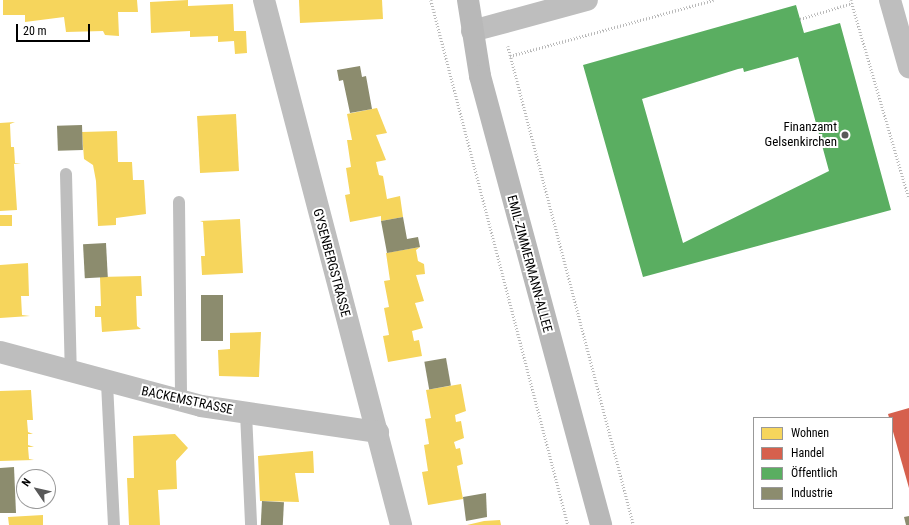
<!DOCTYPE html>
<meta charset="utf-8">
<style>
body{margin:0}
#map{position:relative;width:909px;height:525px;overflow:hidden;background:#fff;font-family:"Roboto Condensed",sans-serif}
div>[style]{position:absolute}
.homes>*{inset:0;background:#f6d55c;transform-origin:0 0}
.shops>*{inset:0;background:#d6604d}
.public>*{inset:0;background:#5aae61}
.industry>*{inset:0;background:#8c8c6e;transform-origin:0 0}
.path>*{height:2.5px;margin-top:-1.25px;transform-origin:0;background:repeating-linear-gradient(90deg,#b9b9b9 0 1px,transparent 0 3px)}
.lane>*{height:12px;margin:-6px;padding:0 6px;transform-origin:6px;border-radius:6px;background:#bebebe}
.street>*{height:22px;margin:-11px;padding:0 11px;transform-origin:11px;border-radius:11px;background:#bebebe}
.secondary>*{height:22px;margin:-11px;padding:0 11px;transform-origin:11px;border-radius:11px;background:#b8b8b8}
.dots>*{width:11px;height:11px;translate:-50% -50%;box-sizing:border-box;border:2px solid #fff;border-radius:50%}
span{translate:-50% -50%;white-space:nowrap;text-align:center;line-height:1.15;-webkit-text-stroke:4px #fff;paint-order:stroke}
.poi-label{font-size:13px;color:#000}
.right{translate:-100% -50%;text-align:right}
.street-label{font-size:13px;color:#000}
.legend{position:absolute;left:753px;top:417px;width:140px;height:92px;box-sizing:border-box;background:#fff;border:1px solid #999;margin:0;padding:5px 7px;list-style:none;font-size:12px;color:#000}
.legend li{display:flex;align-items:center;gap:8px;height:20px}
.legend b{width:20px;border:1px solid #999}
.north{position:absolute;left:16px;top:469px;width:40px;height:40px;box-sizing:border-box;background:#fff;border:1px solid #999;border-radius:50%;rotate:304deg;font-size:11px;font-weight:700;line-height:16px;text-align:center;color:#000}
.north::after{content:'';display:block;margin:auto;width:14px;height:18px;background:#595959;clip-path:polygon(50% 0,100% 100%,50% 72%,0 100%)}
.scale{position:absolute;left:16px;top:24px;width:74px;height:18px;box-sizing:border-box;border:2px solid #000;border-top:0;padding-left:5px;font-size:12px;line-height:14px;white-space:nowrap;color:#000;-webkit-text-stroke:3px #fff;paint-order:stroke}
</style>
<div id="map">
<div class="homes">
<i style="clip-path:polygon(3px 0,137px 0,138px 12px,118px 12px,119px 36px,105px 35px,103px 31px,66px 32px,64px 17px,25px 22px,25px 15px,3px 15px)"></i>
<i style="clip-path:polygon(188px 0,188px 6px,233px 4px,234px 31px,246px 31px,247px 53px,235px 54px,234px 41px,218px 42px,218px 36px,190px 37px,190px 31px,151px 33px,150px 2px)"></i>
<i style="clip-path:polygon(299px 0,382px 0,383px 19px,300px 23px)"></i>
<i style="clip-path:polygon(377px 108px,387px 133px,376px 135px,386px 160px,376px 162px,379px 175px,383px 176px,387px 199px,400px 196px,403px 217px,381px 221px,381px 216px,350px 222px,345px 195px,350px 194px,346px 168px,351px 167px,347px 140px,352px 140px,347px 114px)"></i>
<i style="left:236px;top:114px;width:57px;height:39px;rotate:87deg"></i>
<i style="clip-path:polygon(15px 122px,10px 124px,11px 147px,14px 147px,15px 163px,21px 163px,14px 164px,17px 210px,0 211px,0 123px)"></i>
<i style="clip-path:polygon(117px 131px,118px 162px,132px 162px,133px 180px,144px 180px,146px 214px,116px 218px,116px 225px,98px 226px,96px 181px,93px 165px,84px 159px,82px 132px)"></i>
<i style="left:0;top:215px;width:12px;height:11px"></i>
<i style="clip-path:polygon(240px 219px,243px 273px,202px 275px,201px 256px,205px 256px,203px 222px,200px 221px)"></i>
<i style="clip-path:polygon(420px 247px,416px 250px,418px 261px,424px 264px,425px 274px,416px 275px,424px 301px,415px 303px,423px 328px,412px 331px,414px 341px,419px 340px,422px 356px,388px 362px,383px 336px,389px 335px,384px 308px,389px 307px,384px 281px,390px 280px,386px 253px)"></i>
<i style="clip-path:polygon(28px 263px,29px 296px,21px 296px,22px 315px,30px 316px,0 318px,0 265px)"></i>
<i style="clip-path:polygon(141px 276px,142px 296px,136px 296px,137px 326px,141px 329px,102px 332px,101px 317px,95px 317px,95px 306px,101px 306px,100px 277px)"></i>
<i style="clip-path:polygon(261px 332px,259px 377px,219px 376px,218px 350px,230px 349px,230px 333px)"></i>
<i style="clip-path:polygon(461px 384px,466px 411px,455px 415px,456px 422px,461px 421px,464px 438px,454px 442px,456px 449px,460px 448px,463px 464px,457px 466px,463px 499px,428px 505px,422px 472px,428px 471px,424px 445px,429px 444px,425px 419px,431px 418px,426px 390px)"></i>
<i style="clip-path:polygon(31px 390px,33px 420px,27px 420px,28px 432px,33px 434px,28px 434px,28px 445px,34px 447px,28px 447px,29px 459px,34px 460px,0 461px,0 391px)"></i>
<i style="clip-path:polygon(175px 434px,188px 448px,176px 461px,177px 489px,158px 490px,160px 525px,129px 525px,127px 478px,134px 478px,133px 436px)"></i>
<i style="clip-path:polygon(313px 451px,314px 473px,295px 473px,299px 502px,260px 501px,258px 456px)"></i>
<i style="clip-path:polygon(43px 515px,43px 525px,9px 525px,8px 517px)"></i>
<i style="clip-path:polygon(500px 520px,501px 525px,467px 525px,484px 521px)"></i>
</div>
<div class="shops">
<i style="clip-path:polygon(909px 408px,909px 488px,888px 414px)"></i>
</div>
<div class="public">
<i style="clip-path:polygon(evenodd,796px 5px,804px 33px,840px 23px,891px 210px,643px 277px,583px 65px,796px 5px,798px 57px,829px 171px,683px 243px,642px 99px,738px 69px,743px 68px,744px 72px,798px 57px)"></i>
</div>
<div class="industry">
<i style="clip-path:polygon(360px 66px,362px 77px,366px 76px,372px 109px,350px 113px,343px 80px,339px 81px,337px 70px)"></i>
<i style="left:82px;top:125px;width:25px;height:25px;rotate:88deg"></i>
<i style="clip-path:polygon(403px 217px,407px 239px,418px 237px,420px 247px,387px 253px,381px 221px)"></i>
<i style="left:106px;top:243px;width:34px;height:23px;rotate:87deg"></i>
<i style="left:201px;top:295px;width:22px;height:46px"></i>
<i style="left:446px;top:358px;width:28px;height:22px;rotate:80deg"></i>
<i style="clip-path:polygon(14px 467px,16px 513px,0 513px,0 468px)"></i>
<i style="clip-path:polygon(486px 493px,487px 517px,466px 521px,463px 497px)"></i>
<i style="left:262px;top:501px;width:22px;height:24px;rotate:3deg"></i>
<i style="clip-path:polygon(909px 516px,909px 525px,906px 525px,904px 517px)"></i>
</div>
<div class="path">
<i style="left:431px;top:0;width:543px;rotate:75.37deg"></i>
<i style="left:851px;top:0;width:206px;rotate:73.7deg"></i>
<i style="left:800px;top:19px;width:54px;rotate:-17.1deg"></i>
<i style="left:508px;top:46px;width:495px;rotate:75.3deg"></i>
<i style="left:510px;top:56px;width:211px;rotate:-15.4deg"></i>
</div>
<div class="lane">
<i style="left:66px;top:174px;width:200px;rotate:88.6deg"></i>
<i style="left:179px;top:202px;width:199px;rotate:89.4deg"></i>
<i style="left:107px;top:383px;width:142px;rotate:87.2deg"></i>
<i style="left:246px;top:413px;width:112px;rotate:87.4deg"></i>
</div>
<div class="street">
<i style="left:264px;top:0;width:543px;rotate:75.37deg"></i>
<i style="left:890px;top:0;width:70px;rotate:74.2deg"></i>
<i style="left:472px;top:31px;width:119px;rotate:-15.1deg"></i>
<i style="left:0;top:352px;width:208px;rotate:15deg"></i>
<i style="left:201px;top:406px;width:179px;rotate:8.4deg"></i>
</div>
<div class="secondary">
<i style="left:468px;top:0;width:77px;rotate:81deg"></i>
<i style="left:480px;top:76px;width:465px;rotate:74.9deg"></i>
</div>
<div class="dots">
<i style="left:845px;top:135px;background:#595959"></i>
</div>
<div class="poi-label">
<span class="right" style="left:837px;top:135px">Finanzamt<br>Gelsenkirchen</span>
</div>
<div class="street-label">
<span style="left:331px;top:263px;rotate:75deg">GYSENBERGSTRASSE</span>
<span style="left:529px;top:264px;rotate:75deg">EMIL-ZIMMERMANN-ALLEE</span>
<span style="left:187px;top:401px;rotate:12deg">BACKEMSTRASSE</span>
</div>
<ul class="legend">
<li><b style="height:11px;background:#f6d55c"></b>Wohnen</li>
<li><b style="height:11px;background:#d6604d"></b>Handel</li>
<li><b style="height:11px;background:#5aae61"></b>Öffentlich</li>
<li><b style="height:11px;background:#8c8c6e"></b>Industrie</li>
</ul>
<div class="north">N</div>
<div class="scale">20 m</div>
</div>
